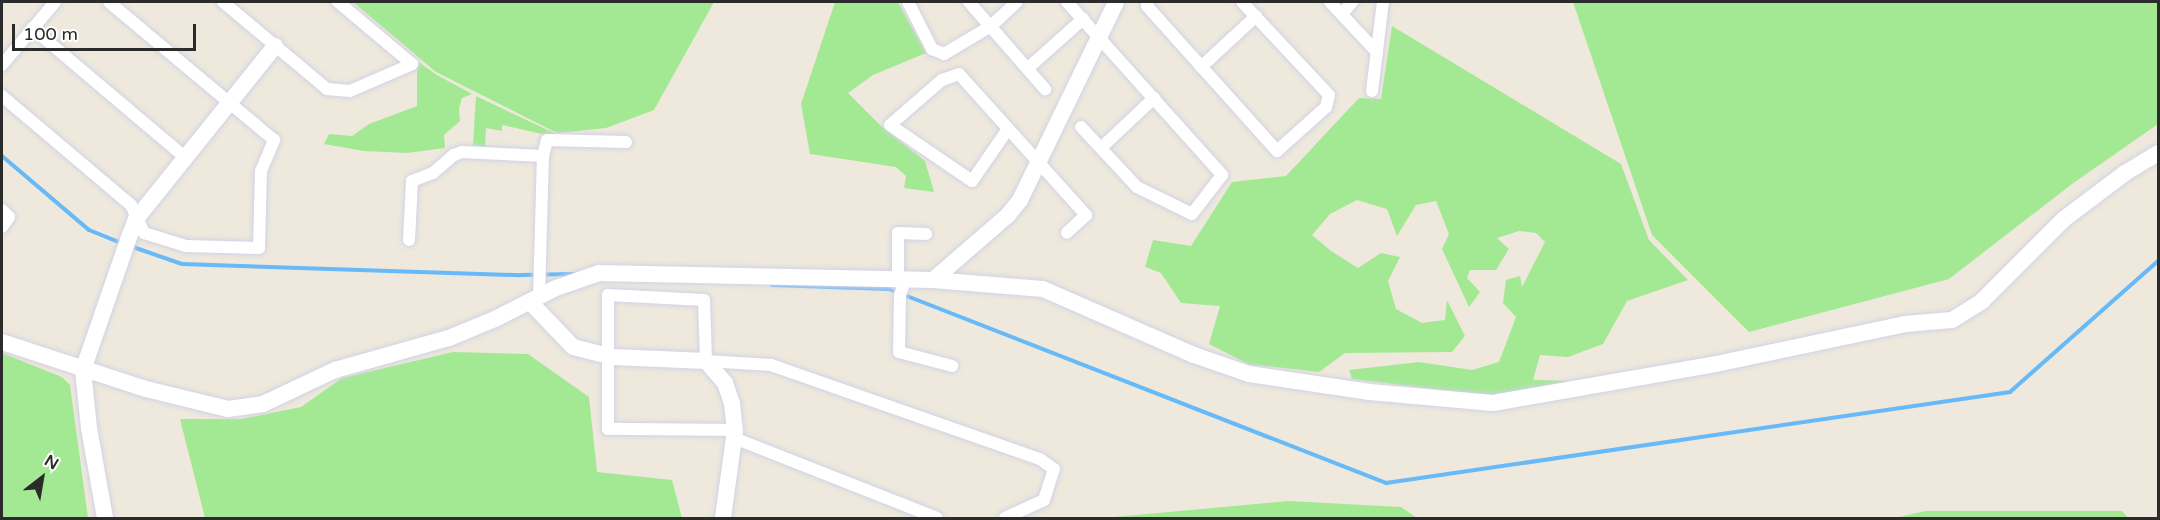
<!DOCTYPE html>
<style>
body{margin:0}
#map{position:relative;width:2160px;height:520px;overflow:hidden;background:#eee9dc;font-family:"Varela Round",sans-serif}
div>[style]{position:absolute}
.green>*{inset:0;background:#a3e994}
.stream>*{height:4px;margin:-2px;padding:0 2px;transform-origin:2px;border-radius:2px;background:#67b9f8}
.roads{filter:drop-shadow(0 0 2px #d1d2e5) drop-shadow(0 0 2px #d1d2e5)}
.street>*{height:12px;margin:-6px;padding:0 6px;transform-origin:6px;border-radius:6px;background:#fff}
.secondary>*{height:16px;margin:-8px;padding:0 8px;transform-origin:8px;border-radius:8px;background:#fff}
span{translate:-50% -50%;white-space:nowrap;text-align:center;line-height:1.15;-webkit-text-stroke:5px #fff;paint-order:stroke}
.frame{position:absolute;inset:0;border:3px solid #2b2b2b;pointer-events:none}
.north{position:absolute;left:12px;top:448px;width:60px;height:60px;-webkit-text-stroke:4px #fff;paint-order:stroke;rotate:31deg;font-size:16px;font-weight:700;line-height:24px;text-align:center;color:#2b2b2b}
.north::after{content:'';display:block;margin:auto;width:21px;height:27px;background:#2b2b2b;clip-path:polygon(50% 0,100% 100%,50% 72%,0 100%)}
.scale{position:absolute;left:12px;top:24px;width:184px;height:27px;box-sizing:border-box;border:3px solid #2b2b2b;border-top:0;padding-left:8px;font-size:18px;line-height:21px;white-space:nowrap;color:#2b2b2b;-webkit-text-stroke:4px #fff;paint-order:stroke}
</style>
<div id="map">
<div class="green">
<i style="clip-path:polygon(353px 2px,352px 2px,714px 2px,654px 110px,606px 128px,557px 133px,436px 72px)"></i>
<i style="clip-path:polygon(835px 2px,898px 2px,926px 53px,873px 75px,848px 93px,880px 125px,925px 161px,934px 192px,904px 188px,906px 176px,896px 167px,810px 154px,801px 104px)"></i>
<i style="clip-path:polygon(1573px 2px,2158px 2px,2158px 124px,2072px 184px,1949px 279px,1749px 332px,1652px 235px)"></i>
<i style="clip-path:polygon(1392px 26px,1621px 164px,1649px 240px,1688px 280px,1627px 301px,1603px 344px,1568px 357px,1540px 355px,1533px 380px,1575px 381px,1492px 396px,1352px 379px,1349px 370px,1419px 362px,1472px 370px,1499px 362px,1516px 317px,1503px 303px,1506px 280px,1520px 276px,1522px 287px,1545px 242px,1536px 233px,1519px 231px,1497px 238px,1509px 249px,1496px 270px,1470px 270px,1467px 278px,1480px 292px,1469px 307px,1442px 249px,1449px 234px,1436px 201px,1416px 205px,1397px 236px,1387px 209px,1357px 200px,1330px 214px,1312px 235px,1331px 251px,1358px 268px,1381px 253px,1400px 257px,1388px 281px,1396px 309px,1422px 323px,1445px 320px,1447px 300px,1465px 336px,1452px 352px,1345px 353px,1319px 372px,1248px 364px,1209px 344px,1220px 306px,1181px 303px,1161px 273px,1145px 267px,1153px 240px,1191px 246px,1232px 182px,1286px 176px,1359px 98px,1381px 99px)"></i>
<i style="clip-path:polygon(417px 61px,437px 75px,472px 94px,462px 98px,459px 109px,460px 121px,444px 135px,445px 148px,407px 153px,364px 151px,324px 144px,329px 134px,352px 136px,369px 124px,417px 106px)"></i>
<i style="clip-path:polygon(476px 96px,554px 133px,555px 137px,502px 125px,502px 131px,486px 128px,485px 147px,473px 145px)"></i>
<i style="clip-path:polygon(453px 352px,528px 354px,589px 397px,597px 472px,672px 480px,682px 518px,205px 518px,180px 419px,241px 419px,301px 407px,342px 378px)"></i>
<i style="clip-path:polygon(2px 353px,62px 377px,70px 385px,88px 518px,2px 518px)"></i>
<i style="clip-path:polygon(1289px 501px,1401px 507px,1417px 518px,1114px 517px)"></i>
<i style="clip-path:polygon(1925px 511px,2122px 511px,2128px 518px,1895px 518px)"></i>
</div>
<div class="stream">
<i style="left:2px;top:156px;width:114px;rotate:40.4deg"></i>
<i style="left:89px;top:230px;width:37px;rotate:22deg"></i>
<i style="left:130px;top:246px;width:55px;rotate:19.1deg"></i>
<i style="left:182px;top:264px;width:339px;rotate:1.9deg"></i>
<i style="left:521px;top:275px;width:52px;rotate:-1.1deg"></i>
<i style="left:772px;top:285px;width:117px;rotate:2deg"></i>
<i style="left:889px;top:289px;width:534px;rotate:21.32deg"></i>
<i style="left:1386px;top:483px;width:631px;rotate:-8.3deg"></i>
<i style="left:2010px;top:392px;width:198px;rotate:-41.5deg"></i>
</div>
<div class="roads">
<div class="street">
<i style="left:223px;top:2px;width:136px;rotate:39.9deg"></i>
<i style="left:327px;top:89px;width:23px;rotate:5deg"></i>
<i style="left:350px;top:91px;width:68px;rotate:-23.5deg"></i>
<i style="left:412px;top:64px;width:97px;rotate:-140deg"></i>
<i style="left:908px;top:2px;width:53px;rotate:62.9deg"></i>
<i style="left:932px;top:49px;width:13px;rotate:23deg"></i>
<i style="left:944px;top:54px;width:55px;rotate:-30.8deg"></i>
<i style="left:991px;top:26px;width:35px;rotate:-43deg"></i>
<i style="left:969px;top:2px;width:116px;rotate:48.9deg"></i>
<i style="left:1067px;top:2px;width:232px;rotate:48.1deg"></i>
<i style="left:1222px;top:175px;width:49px;rotate:127.6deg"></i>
<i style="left:1192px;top:214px;width:61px;rotate:-153.9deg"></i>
<i style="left:1137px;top:187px;width:82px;rotate:-133deg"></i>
<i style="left:1148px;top:2px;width:4px;rotate:104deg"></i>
<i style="left:1147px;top:6px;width:195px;rotate:48.1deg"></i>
<i style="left:1277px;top:151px;width:66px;rotate:-41.9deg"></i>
<i style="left:1326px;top:107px;width:12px;rotate:-76deg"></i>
<i style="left:1329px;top:95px;width:127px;rotate:-133.1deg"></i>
<i style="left:1330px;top:2px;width:69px;rotate:46.8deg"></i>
<i style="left:1342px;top:14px;width:16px;rotate:-50deg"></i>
<i style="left:32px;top:28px;width:202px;rotate:40.2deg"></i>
<i style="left:2px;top:65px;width:82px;rotate:-49.9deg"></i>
<i style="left:1201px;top:67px;width:75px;rotate:-42.8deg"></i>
<i style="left:1028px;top:68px;width:74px;rotate:-41.7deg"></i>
<i style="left:1372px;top:91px;width:90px;rotate:-83deg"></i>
<i style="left:2px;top:96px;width:169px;rotate:40.2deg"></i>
<i style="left:131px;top:205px;width:31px;rotate:65deg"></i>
<i style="left:144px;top:233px;width:44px;rotate:17.2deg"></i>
<i style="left:186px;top:246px;width:73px;rotate:1.6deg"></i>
<i style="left:259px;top:248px;width:77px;rotate:-88.5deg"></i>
<i style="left:261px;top:171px;width:34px;rotate:-67deg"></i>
<i style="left:274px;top:140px;width:215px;rotate:-140.1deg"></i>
<i style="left:1008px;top:129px;width:63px;rotate:124.7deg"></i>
<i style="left:972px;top:181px;width:99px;rotate:-145.7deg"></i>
<i style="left:890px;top:125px;width:69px;rotate:-40.9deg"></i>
<i style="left:942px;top:80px;width:18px;rotate:-19deg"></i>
<i style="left:959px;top:74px;width:190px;rotate:48deg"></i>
<i style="left:1086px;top:215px;width:26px;rotate:137deg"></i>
<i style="left:1101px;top:148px;width:73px;rotate:-43.3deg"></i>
<i style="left:2px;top:210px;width:10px;rotate:45deg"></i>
<i style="left:9px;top:217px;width:12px;rotate:125deg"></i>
<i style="left:409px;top:240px;width:59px;rotate:-87.1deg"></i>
<i style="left:412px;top:181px;width:22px;rotate:-21deg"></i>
<i style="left:433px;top:173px;width:28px;rotate:-41deg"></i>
<i style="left:454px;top:155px;width:9px;rotate:-21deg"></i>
<i style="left:462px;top:152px;width:81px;rotate:2.8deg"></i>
<i style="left:543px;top:156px;width:16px;rotate:-76deg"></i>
<i style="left:547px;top:140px;width:79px;rotate:1.5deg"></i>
<i style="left:898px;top:279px;width:46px;rotate:-90deg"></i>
<i style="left:898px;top:233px;width:28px;rotate:2deg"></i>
<i style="left:906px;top:279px;width:17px;rotate:111deg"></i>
<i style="left:900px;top:295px;width:57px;rotate:91deg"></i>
<i style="left:899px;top:352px;width:55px;rotate:14.8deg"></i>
<i style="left:539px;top:297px;width:141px;rotate:-88.4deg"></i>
<i style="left:735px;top:430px;width:127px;rotate:-179.5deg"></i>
<i style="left:608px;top:429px;width:134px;rotate:-90deg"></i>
<i style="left:608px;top:295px;width:96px;rotate:3deg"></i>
<i style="left:704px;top:300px;width:61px;rotate:88.1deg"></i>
<i style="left:706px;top:361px;width:65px;rotate:3.5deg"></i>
<i style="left:771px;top:365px;width:285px;rotate:19.3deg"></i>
<i style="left:1040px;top:459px;width:17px;rotate:36deg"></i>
<i style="left:1054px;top:469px;width:33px;rotate:108deg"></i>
<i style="left:1044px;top:500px;width:43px;rotate:155.2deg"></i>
<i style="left:734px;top:438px;width:218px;rotate:21.5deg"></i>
</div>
<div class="secondary">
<i style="left:933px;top:280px;width:99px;rotate:-40.9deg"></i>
<i style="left:1008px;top:215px;width:19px;rotate:-51deg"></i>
<i style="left:1020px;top:200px;width:220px;rotate:-64.1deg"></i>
<i style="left:530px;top:302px;width:62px;rotate:46.3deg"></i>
<i style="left:573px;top:347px;width:41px;rotate:14deg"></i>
<i style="left:613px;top:357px;width:93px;rotate:2.5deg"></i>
<i style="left:706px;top:361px;width:29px;rotate:49deg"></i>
<i style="left:725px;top:383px;width:21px;rotate:71deg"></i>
<i style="left:732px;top:403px;width:27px;rotate:84deg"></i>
<i style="left:735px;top:430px;width:89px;rotate:97.8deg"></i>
<i style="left:2px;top:342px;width:151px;rotate:18.1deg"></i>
<i style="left:146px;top:389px;width:84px;rotate:13.7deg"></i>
<i style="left:228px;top:409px;width:35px;rotate:-8deg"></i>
<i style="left:263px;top:404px;width:80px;rotate:-25.3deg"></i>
<i style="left:335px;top:370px;width:118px;rotate:-15.7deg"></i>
<i style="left:449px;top:338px;width:50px;rotate:-22.4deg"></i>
<i style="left:495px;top:319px;width:68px;rotate:-26.9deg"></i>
<i style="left:556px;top:288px;width:46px;rotate:-19.2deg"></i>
<i style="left:599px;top:273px;width:334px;rotate:1.2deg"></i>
<i style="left:933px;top:280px;width:110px;rotate:4.7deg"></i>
<i style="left:1043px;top:289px;width:165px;rotate:23.6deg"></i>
<i style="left:1194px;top:355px;width:58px;rotate:19.1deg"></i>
<i style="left:1249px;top:374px;width:122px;rotate:8.5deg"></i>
<i style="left:1370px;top:392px;width:123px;rotate:5.1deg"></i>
<i style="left:1493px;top:403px;width:226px;rotate:-9.9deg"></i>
<i style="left:1716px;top:364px;width:193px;rotate:-11.9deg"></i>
<i style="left:1905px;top:324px;width:47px;rotate:-4.9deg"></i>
<i style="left:1952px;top:320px;width:36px;rotate:-32deg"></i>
<i style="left:1982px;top:301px;width:116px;rotate:-45deg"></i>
<i style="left:2064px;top:219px;width:76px;rotate:-37deg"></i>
<i style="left:2125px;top:173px;width:39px;rotate:-31deg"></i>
<i style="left:105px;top:518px;width:91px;rotate:-100.1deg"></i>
<i style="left:89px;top:428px;width:58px;rotate:-95.9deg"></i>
<i style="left:83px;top:370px;width:138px;rotate:-70.9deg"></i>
<i style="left:128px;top:240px;width:22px;rotate:-69deg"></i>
<i style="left:136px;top:219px;width:222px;rotate:-51.2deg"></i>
</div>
</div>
<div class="frame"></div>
<div class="north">N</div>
<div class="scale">100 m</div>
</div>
